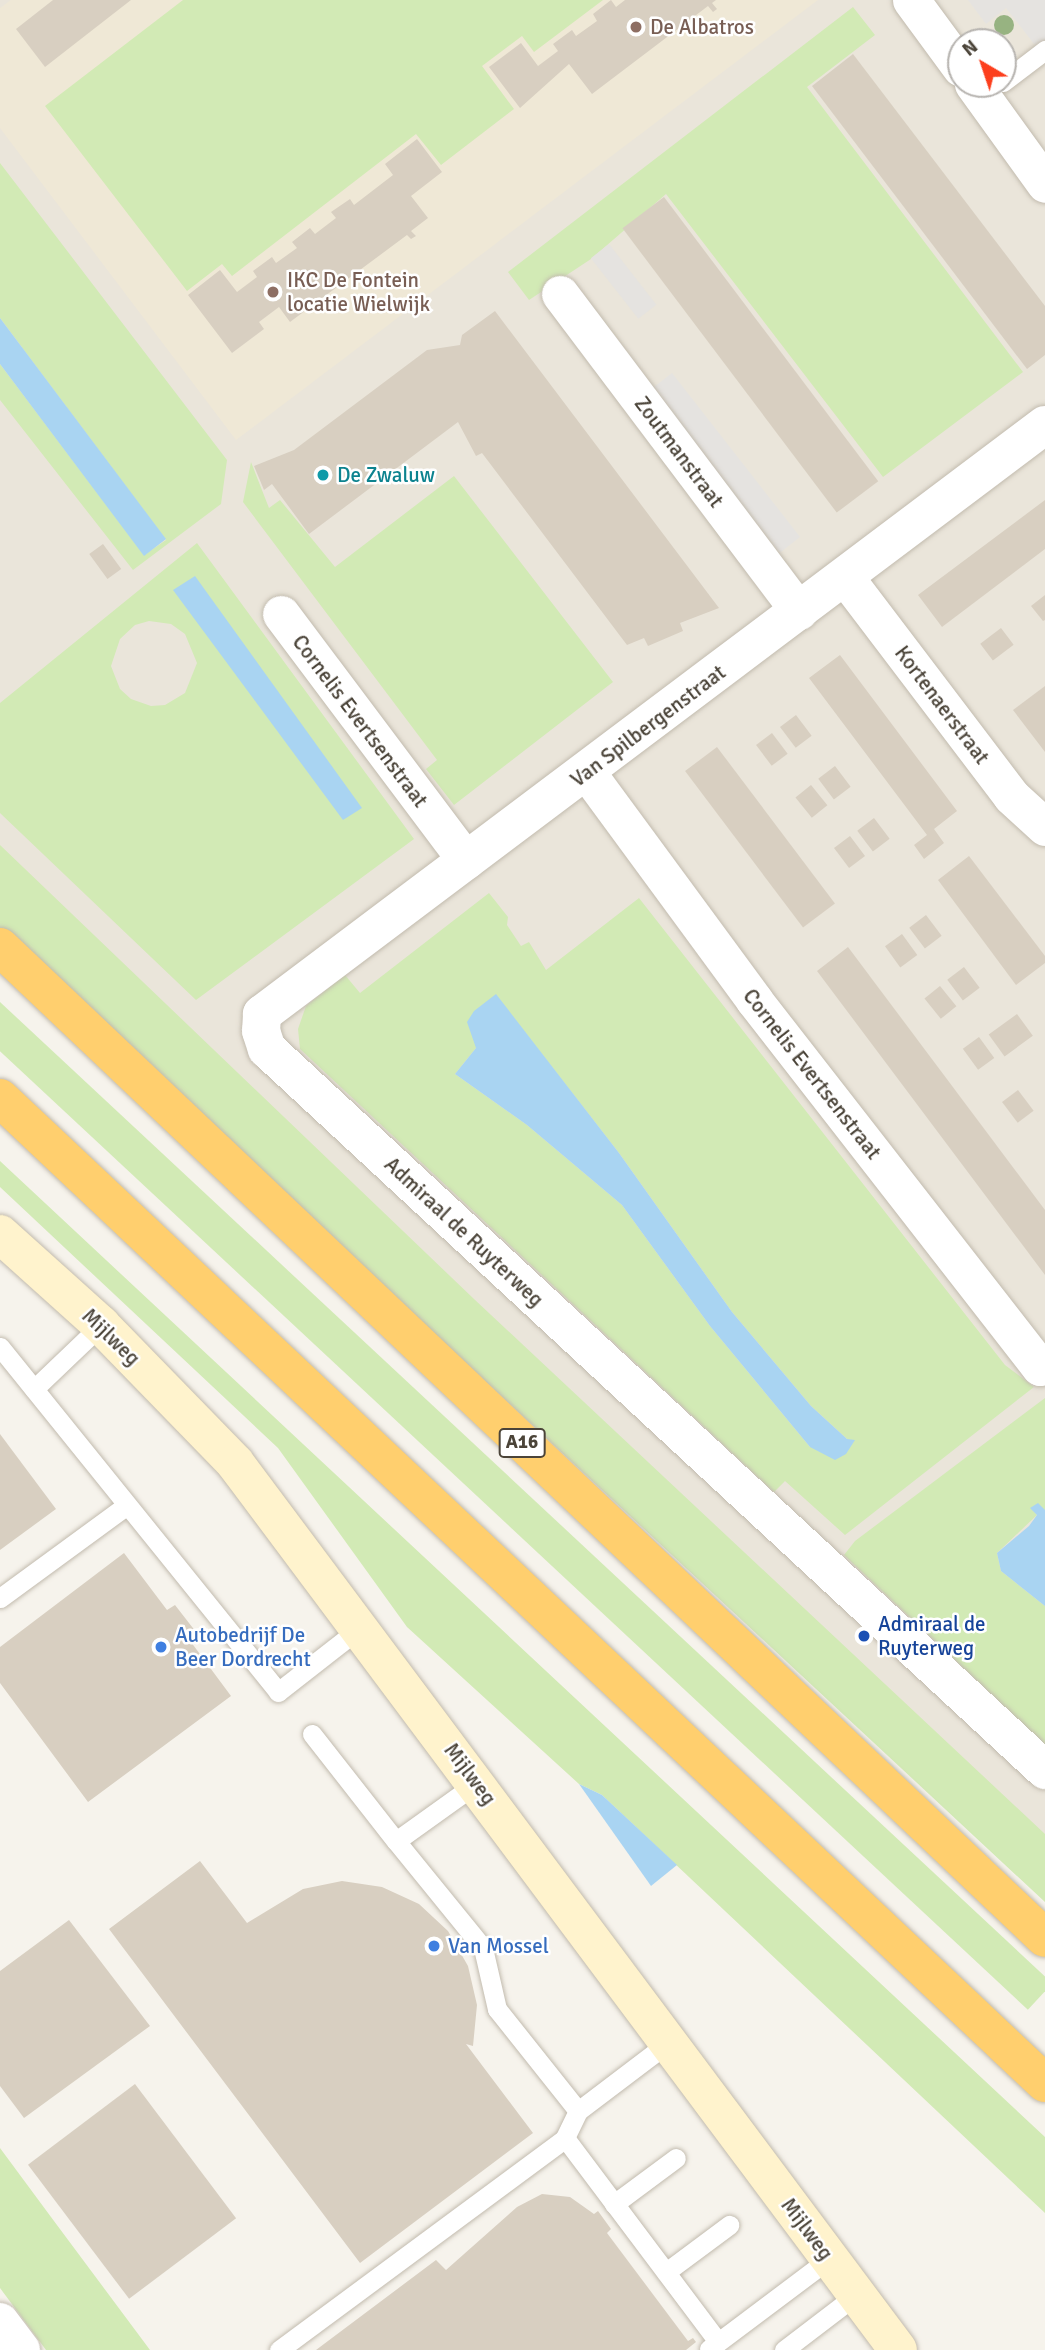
<!DOCTYPE html>
<style>
body{margin:0}
#map{position:relative;width:1045px;height:2350px;overflow:hidden;background:#f6f3ec;font-family:Signika,sans-serif}
div>[style]{position:absolute}
.residential>*{inset:0;background:#eae5da}
.education>*{inset:0;background:#efe8d6}
.green>*{inset:0;background:#d2eab5;transform-origin:0 0}
.parking>*{inset:0;background:#e5e3e0;transform-origin:0 0}
.water>*{inset:0;background:#a9d4f2}
.building>*{inset:0;background:#d8cfc1;transform-origin:0 0}
.roads{filter:drop-shadow(0 0 2px #c2bbae) drop-shadow(0 0 2px #c2bbae)}
.service>*{height:19px;margin:-9.5px;padding:0 9.5px;transform-origin:9.5px;border-radius:9.5px;background:#fff}
.minor>*{height:37px;margin:-18.5px;padding:0 18.5px;transform-origin:18.5px;border-radius:18.5px;background:#fff}
.tertiary>*{height:38px;margin:-19px;padding:0 19px;transform-origin:19px;border-radius:19px;background:#fff}
.secondary>*{height:38px;margin:-19px;padding:0 19px;transform-origin:19px;border-radius:19px;background:#fff3cd}
.motorway>*{height:38px;margin:-19px;padding:0 19px;transform-origin:19px;border-radius:19px;background:#ffcf6e}
.trees>*{width:20px;height:20px;margin:-10px;border-radius:50%;background:#97b381}
.dots>*{width:19px;height:19px;translate:-50% -50%;box-sizing:border-box;border:4px solid #fff;border-radius:50%}
span{translate:-50% -50%;white-space:nowrap;text-align:center;line-height:1.15;-webkit-text-stroke:5px #fff;paint-order:stroke}
.shield-label span{padding:2px 5px;background:#fff;border:2px solid;border-radius:5px;-webkit-text-stroke-width:0}
.shield-label{font-size:19px;color:#4b4439;font-weight:700}
.education-label{font-size:21px;color:#785e54}
.left{translate:0 -50%;text-align:left}
.street-label{font-size:21px;color:#4b4439}
.culture-label{font-size:21px;color:#0d838f}
.transit-label{font-size:21px;color:#164399}
.shop-label{font-size:21px;color:#366cbe}
.north{position:absolute;left:947px;top:28px;width:70px;height:70px;box-sizing:border-box;background:#fff;border:2px solid #b7b4b0;border-radius:50%;rotate:321deg;font-size:19px;font-weight:700;line-height:28px;text-align:center;color:#4b4439}
.north::after{content:'';display:block;margin:auto;width:24px;height:32px;background:#fc3f1d;clip-path:polygon(50% 0,100% 100%,50% 72%,0 100%)}
</style>
<div id="map">
<div class="residential">
<i style="clip-path:polygon(evenodd,0 0,1045px 0,1045px 1865px,0 891px,0 0,961px 42px,1003px 42px,1003px 84px,961px 84px,961px 42px)"></i>
</div>
<div class="education">
<i style="clip-path:polygon(11px 0,818px 0,236px 440px,0 128px,0 8px)"></i>
</div>
<div class="green">
<i style="clip-path:polygon(183px 0,603px 0,534px 52px,522px 36px,482px 66px,514px 109px,441px 165px,416px 134px,232px 276px,222px 264px,187px 291px,45px 106px)"></i>
<i style="clip-path:polygon(853px 7px,875px 35px,807px 87px,1023px 372px,883px 477px,666px 194px,591px 259px,529px 300px,508px 272px)"></i>
<i style="clip-path:polygon(0 163px,227px 460px,221px 504px,133px 570px,0 400px,0 364px,144px 555px,166px 540px,0 318px)"></i>
<i style="clip-path:polygon(251px 462px,269px 508px,280px 500px,335px 567px,454px 476px,613px 682px,454px 805px,426px 769px,437px 760px,243px 502px)"></i>
<i style="clip-path:polygon(evenodd,197px 543px,414px 839px,196px 1000px,0 813px,0 703px,197px 543px,149px 621px,171px 624px,185px 634px,197px 663px,185px 693px,165px 705px,151px 706px,131px 699px,120px 689px,111px 666px,120px 639px,135px 625px,149px 621px)"></i>
<i style="clip-path:polygon(0 845px,474px 1299px,1045px 1834px,1045px 1902px,0 930px)"></i>
<i style="clip-path:polygon(evenodd,489px 893px,508px 917px,507px 925px,521px 946px,529px 942px,546px 970px,639px 898px,1005px 1365px,1034px 1387px,845px 1535px,785px 1481px,774px 1492px,300px 1049px,298px 1029px,306px 1006px,345px 975px,360px 993px,489px 893px,496px 995px,619px 1153px,732px 1312px,811px 1406px,847px 1439px,810px 1447px,710px 1326px,622px 1205px,527px 1125px,455px 1074px,476px 1048px,496px 995px)"></i>
<i style="left:0;top:1002px;width:1439px;height:36px;rotate:43deg"></i>
<i style="clip-path:polygon(0 1161px,1045px 2137px,1045px 2213px,602px 1795px,579px 1784px,407px 1627px,278px 1448px,0 1187px)"></i>
<i style="clip-path:polygon(1045px 1398px,1045px 1510px,1031px 1508px,1037px 1515px,997px 1553px,1001px 1571px,1045px 1606px,1045px 1745px,844px 1555px,855px 1541px)"></i>
<i style="clip-path:polygon(0 2148px,51px 2217px,150px 2350px,46px 2350px,0 2288px)"></i>
</div>
<div class="parking">
<i style="clip-path:polygon(968px 0,1045px 0,1045px 58px,1006px 8px,986px 24px)"></i>
<i style="left:609px;top:244px;width:77px;height:23px;rotate:52deg"></i>
<i style="left:672px;top:373px;width:208px;height:26px;rotate:52deg"></i>
</div>
<div class="water">
<i style="clip-path:polygon(0 318px,166px 539px,144px 556px,0 364px)"></i>
<i style="clip-path:polygon(195px 576px,362px 808px,343px 820px,173px 590px)"></i>
<i style="clip-path:polygon(496px 994px,619px 1153px,732px 1312px,811px 1406px,847px 1439px,855px 1440px,846px 1454px,835px 1460px,810px 1447px,710px 1326px,622px 1205px,527px 1125px,455px 1074px,476px 1048px,467px 1022px,474px 1011px)"></i>
<i style="clip-path:polygon(1038px 1503px,1045px 1510px,1045px 1606px,1001px 1571px,997px 1553px,1029px 1526px,1037px 1515px,1030px 1508px)"></i>
<i style="clip-path:polygon(579px 1784px,602px 1795px,677px 1865px,651px 1886px)"></i>
</div>
<div class="building">
<i style="clip-path:polygon(53px 0,131px 0,45px 67px,16px 29px)"></i>
<i style="clip-path:polygon(611px 0,616px 7px,625px 0,716px 0,712px 3px,717px 9px,713px 12px,708px 6px,592px 94px,569px 64px,520px 108px,489px 67px,521px 43px,538px 66px,558px 51px,553px 44px,572px 30px,576px 36px,597px 21px,593px 14px)"></i>
<i style="clip-path:polygon(853px 54px,1045px 306px,1045px 355px,1027px 369px,812px 86px)"></i>
<i style="clip-path:polygon(417px 139px,442px 172px,411px 196px,428px 218px,411px 231px,416px 236px,411px 239px,407px 235px,290px 322px,279px 307px,259px 322px,264px 329px,232px 353px,188px 295px,220px 270px,237px 292px,257px 277px,253px 271px,272px 257px,276px 263px,297px 248px,292px 242px,310px 228px,315px 234px,336px 218px,331px 212px,350px 199px,354px 205px,393px 175px,385px 164px)"></i>
<i style="left:664px;top:197px;width:356px;height:52px;rotate:53deg"></i>
<i style="clip-path:polygon(495px 311px,719px 608px,680px 623px,683px 631px,648px 646px,644px 638px,627px 645px,482px 453px,476px 456px,458px 422px,309px 534px,272px 484px,264px 490px,254px 466px,294px 450px,427px 350px,460px 345px,462px 335px)"></i>
<i style="clip-path:polygon(1045px 500px,1045px 549px,942px 627px,918px 595px)"></i>
<i style="left:103px;top:544px;width:31px;height:17px;rotate:54deg"></i>
<i style="clip-path:polygon(1045px 595px,1045px 620px,1043px 621px,1031px 606px)"></i>
<i style="left:1001px;top:628px;width:21px;height:26px;rotate:53deg"></i>
<i style="clip-path:polygon(840px 655px,957px 811px,934px 829px,944px 843px,924px 859px,914px 845px,927px 835px,809px 678px)"></i>
<i style="clip-path:polygon(1045px 686px,1045px 752px,1013px 710px)"></i>
<i style="left:796px;top:715px;width:26px;height:20px;rotate:53deg"></i>
<i style="left:772px;top:733px;width:26px;height:20px;rotate:53deg"></i>
<i style="left:717px;top:747px;width:196px;height:40px;rotate:53deg"></i>
<i style="left:835px;top:766px;width:26px;height:21px;rotate:53deg"></i>
<i style="left:811px;top:785px;width:26px;height:20px;rotate:51deg"></i>
<i style="left:874px;top:818px;width:26px;height:21px;rotate:53deg"></i>
<i style="left:850px;top:836px;width:25px;height:20px;rotate:53deg"></i>
<i style="clip-path:polygon(969px 856px,1045px 956px,1045px 963px,1016px 985px,938px 880px)"></i>
<i style="left:926px;top:915px;width:26px;height:21px;rotate:53deg"></i>
<i style="left:902px;top:934px;width:26px;height:21px;rotate:54deg"></i>
<i style="clip-path:polygon(848px 947px,1045px 1210px,1045px 1275px,817px 971px)"></i>
<i style="left:964px;top:967px;width:26px;height:21px;rotate:53deg"></i>
<i style="left:940px;top:986px;width:26px;height:20px;rotate:51deg"></i>
<i style="left:1017px;top:1014px;width:27px;height:35px;rotate:54deg"></i>
<i style="left:979px;top:1037px;width:26px;height:20px;rotate:54deg"></i>
<i style="left:1018px;top:1090px;width:26px;height:20px;rotate:53deg"></i>
<i style="clip-path:polygon(0 1434px,56px 1509px,0 1550px)"></i>
<i style="clip-path:polygon(124px 1553px,167px 1610px,175px 1605px,196px 1632px,188px 1638px,231px 1696px,88px 1802px,0 1683px,0 1647px)"></i>
<i style="clip-path:polygon(200px 1861px,247px 1923px,303px 1889px,342px 1881px,382px 1887px,419px 1904px,448px 1931px,468px 1966px,477px 2005px,473px 2046px,466px 2044px,533px 2133px,360px 2263px,109px 1929px)"></i>
<i style="clip-path:polygon(69px 1920px,150px 2026px,24px 2118px,0 2086px,0 1971px)"></i>
<i style="left:135px;top:2084px;width:168px;height:134px;rotate:53deg"></i>
<i style="clip-path:polygon(542px 2194px,570px 2197px,594px 2214px,598px 2211px,611px 2229px,607px 2233px,688px 2341px,693px 2338px,696px 2342px,686px 2350px,316px 2350px,436px 2260px,446px 2270px,517px 2207px)"></i>
</div>
<div class="roads">
<div class="service">
<i style="left:1003px;top:82px;width:53px;rotate:-37.3deg"></i>
<i style="left:0;top:1347px;width:443px;rotate:51.1deg"></i>
<i style="left:278px;top:1692px;width:104px;rotate:-38deg"></i>
<i style="left:34px;top:1389px;width:93px;rotate:-43.7deg"></i>
<i style="left:0;top:1598px;width:157px;rotate:-36.2deg"></i>
<i style="left:312px;top:1734px;width:136px;rotate:51.9deg"></i>
<i style="left:396px;top:1841px;width:100px;rotate:-35.6deg"></i>
<i style="left:396px;top:1841px;width:138px;rotate:50.9deg"></i>
<i style="left:483px;top:1948px;width:63px;rotate:77.1deg"></i>
<i style="left:497px;top:2009px;width:130px;rotate:51.5deg"></i>
<i style="left:578px;top:2111px;width:30px;rotate:116deg"></i>
<i style="left:565px;top:2138px;width:255px;rotate:53.1deg"></i>
<i style="left:578px;top:2111px;width:114px;rotate:-37.2deg"></i>
<i style="left:614px;top:2204px;width:77px;rotate:-36.6deg"></i>
<i style="left:666px;top:2272px;width:79px;rotate:-36.7deg"></i>
<i style="left:709px;top:2349px;width:150px;rotate:-36.9deg"></i>
<i style="left:279px;top:2350px;width:356px;rotate:-36.5deg"></i>
<i style="left:784px;top:2350px;width:91px;rotate:-37.4deg"></i>
</div>
<div class="minor">
<i style="left:911px;top:0;width:84px;rotate:53.7deg"></i>
<i style="left:973px;top:84px;width:123px;rotate:54.2deg"></i>
<i style="left:560px;top:294px;width:397px;rotate:53deg"></i>
<i style="left:845px;top:577px;width:275px;rotate:52.8deg"></i>
<i style="left:1011px;top:796px;width:46px;rotate:42.4deg"></i>
<i style="left:281px;top:614px;width:308px;rotate:53.1deg"></i>
<i style="left:586px;top:771px;width:284px;rotate:53.7deg"></i>
<i style="left:754px;top:1000px;width:465px;rotate:52.1deg"></i>
<i style="left:1040px;top:1367px;width:6px;rotate:-31deg"></i>
</div>
<div class="tertiary">
<i style="left:1045px;top:425px;width:980px;rotate:143.05deg"></i>
<i style="left:262px;top:1014px;width:17px;rotate:93deg"></i>
<i style="left:261px;top:1031px;width:19px;rotate:72deg"></i>
<i style="left:267px;top:1049px;width:1061px;rotate:42.82deg"></i>
<i style="left:0;top:2322px;width:35px;rotate:53deg"></i>
</div>
<div class="secondary">
<i style="left:0;top:1234px;width:136px;rotate:42deg"></i>
<i style="left:101px;top:1325px;width:192px;rotate:45.8deg"></i>
<i style="left:235px;top:1463px;width:1107px;rotate:53.22deg"></i>
</div>
<div class="motorway">
<i style="left:0;top:947px;width:1440px;rotate:43.48deg"></i>
<i style="left:0;top:1098px;width:1436px;rotate:43.31deg"></i>
</div>
</div>
<div class="trees">
<i style="left:1004px;top:25px"></i>
</div>
<div class="dots">
<i style="left:636px;top:27px;background:#8d6e63"></i>
<i style="left:273px;top:292px;background:#8d6e63"></i>
<i style="left:323px;top:475px;background:#0f9aa8"></i>
<i style="left:864px;top:1636px;background:#1a4fb4"></i>
<i style="left:161px;top:1647px;background:#3f7fe0"></i>
<i style="left:434px;top:1946px;background:#3f7fe0"></i>
</div>
<div class="shield-label">
<span style="left:522px;top:1443px">A16</span>
</div>
<div class="education-label">
<span class="left" style="left:650px;top:27px">De Albatros</span>
<span class="left" style="left:287px;top:292px">IKC De Fontein<br>locatie Wielwijk</span>
</div>
<div class="street-label">
<span style="left:679px;top:452px;rotate:53deg">Zoutmanstraat</span>
<span style="left:942px;top:705px;rotate:53deg">Kortenaerstraat</span>
<span style="left:360px;top:721px;rotate:53deg">Cornelis Evertsenstraat</span>
<span style="left:648px;top:726px;rotate:-37deg">Van Spilbergenstraat</span>
<span style="left:812px;top:1074px;rotate:52deg">Cornelis Evertsenstraat</span>
<span style="left:464px;top:1232px;rotate:43deg">Admiraal de Ruyterweg</span>
<span style="left:111px;top:1337px;rotate:44deg">Mijlweg</span>
<span style="left:470px;top:1774px;rotate:53deg">Mijlweg</span>
<span style="left:807px;top:2229px;rotate:53deg">Mijlweg</span>
</div>
<div class="culture-label">
<span class="left" style="left:337px;top:475px">De Zwaluw</span>
</div>
<div class="transit-label">
<span class="left" style="left:878px;top:1636px">Admiraal de<br>Ruyterweg</span>
</div>
<div class="shop-label">
<span class="left" style="left:175px;top:1647px">Autobedrijf De<br>Beer Dordrecht</span>
<span class="left" style="left:448px;top:1946px">Van Mossel</span>
</div>
<div class="north">N</div>
</div>
